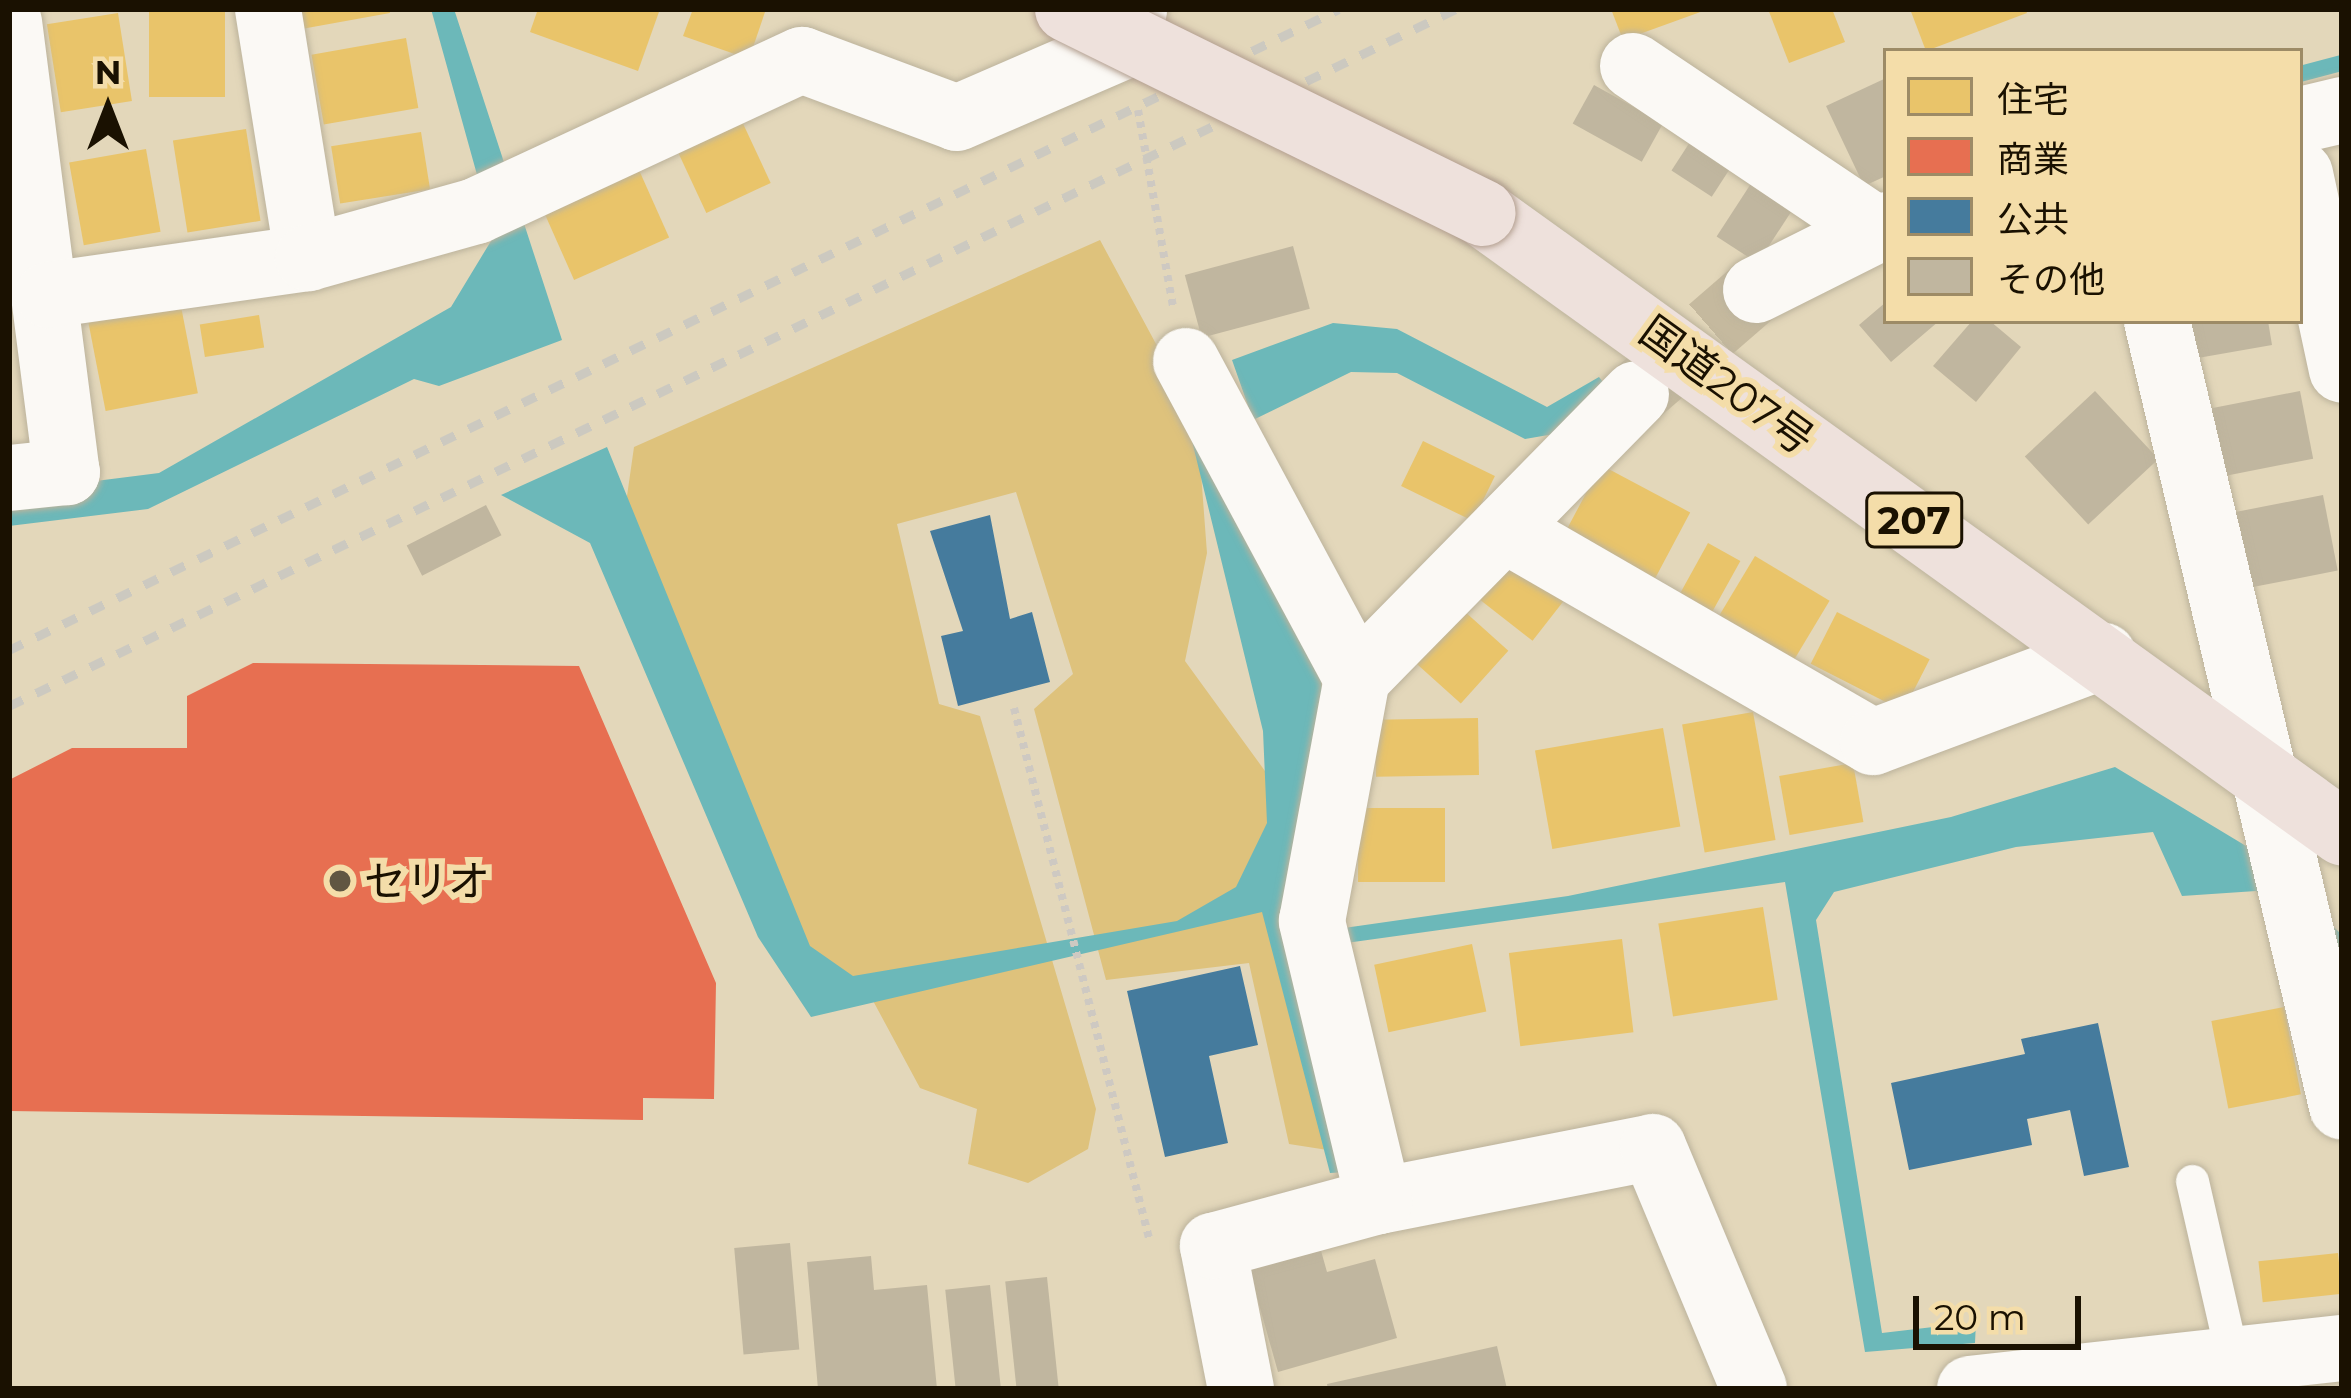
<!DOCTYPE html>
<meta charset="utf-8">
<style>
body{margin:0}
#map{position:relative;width:2351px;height:1398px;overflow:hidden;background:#e3d7ba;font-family:Montserrat,"Noto Sans JP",sans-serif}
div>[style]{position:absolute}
.green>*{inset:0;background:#dec27c}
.water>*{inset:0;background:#6cb8b9}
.homes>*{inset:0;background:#e9c46a;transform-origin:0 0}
.shops>*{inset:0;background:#e76f51}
.public>*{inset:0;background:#457b9d}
.stream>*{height:16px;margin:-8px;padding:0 8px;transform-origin:8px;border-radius:8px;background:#6cb8b9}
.building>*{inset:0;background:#c0b69f;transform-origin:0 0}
.minor-tunnel>*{height:66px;margin-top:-33px;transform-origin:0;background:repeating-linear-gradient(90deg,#c5b99e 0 66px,transparent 0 99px)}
.path>*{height:8px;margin-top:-4px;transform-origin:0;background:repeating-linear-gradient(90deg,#cec9c2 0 6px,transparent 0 12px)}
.roads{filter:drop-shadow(0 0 3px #bcb39c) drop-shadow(0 0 3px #bcb39c)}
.service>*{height:33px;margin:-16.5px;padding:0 16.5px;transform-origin:16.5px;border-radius:16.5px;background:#fbf9f5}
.minor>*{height:66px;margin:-33px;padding:0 33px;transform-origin:33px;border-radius:33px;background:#fbf9f5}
.trunk>*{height:66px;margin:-33px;padding:0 33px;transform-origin:33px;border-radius:33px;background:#eee1dc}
.rail>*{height:9px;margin-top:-4.5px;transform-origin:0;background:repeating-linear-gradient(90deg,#ccc9c0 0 15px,transparent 0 30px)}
.bridges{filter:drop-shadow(0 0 3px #b39f90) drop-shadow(0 0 3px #b39f90)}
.trunk-bridge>*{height:66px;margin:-33px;padding:0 33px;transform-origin:33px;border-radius:33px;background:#eee1dc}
.dots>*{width:33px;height:33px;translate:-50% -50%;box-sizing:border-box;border:6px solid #f4dda9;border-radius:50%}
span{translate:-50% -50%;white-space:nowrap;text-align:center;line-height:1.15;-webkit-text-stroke:12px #f4dda9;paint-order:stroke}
.shield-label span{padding:3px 9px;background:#f4dda9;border:3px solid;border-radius:9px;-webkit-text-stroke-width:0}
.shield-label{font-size:39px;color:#1a1101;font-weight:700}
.street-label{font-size:42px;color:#1a1101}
.poi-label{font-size:42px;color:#1a1101}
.left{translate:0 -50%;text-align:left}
.frame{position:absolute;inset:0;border:12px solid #1a1101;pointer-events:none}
.legend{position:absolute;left:1883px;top:48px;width:420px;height:276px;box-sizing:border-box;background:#f4dda9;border:3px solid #9d8b66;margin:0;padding:15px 21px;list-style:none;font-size:36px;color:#1a1101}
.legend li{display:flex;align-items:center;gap:24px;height:60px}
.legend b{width:60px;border:3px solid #9d8b66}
.north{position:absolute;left:48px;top:48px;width:120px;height:120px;-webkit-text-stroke:9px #f4dda9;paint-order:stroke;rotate:0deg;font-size:33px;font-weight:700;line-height:48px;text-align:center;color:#1a1101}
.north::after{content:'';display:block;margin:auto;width:42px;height:54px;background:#1a1101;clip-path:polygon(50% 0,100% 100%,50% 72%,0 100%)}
.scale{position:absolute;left:1913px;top:1296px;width:168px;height:54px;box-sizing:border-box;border:6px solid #1a1101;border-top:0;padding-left:15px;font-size:36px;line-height:42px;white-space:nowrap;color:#1a1101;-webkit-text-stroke:9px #f4dda9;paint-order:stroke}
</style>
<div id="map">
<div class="green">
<i style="clip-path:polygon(1100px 240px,1197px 420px,1207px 553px,1185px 661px,1281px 793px,1334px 1151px,1289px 1144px,1249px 963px,1106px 980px,1034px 709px,1073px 674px,1016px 492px,897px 524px,939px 704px,980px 716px,1096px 1109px,1088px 1149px,1028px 1183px,968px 1164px,977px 1109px,920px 1088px,864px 984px,791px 953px,625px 510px,634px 447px)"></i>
</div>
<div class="water">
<i style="clip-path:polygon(431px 9px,454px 9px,562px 340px,439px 386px,414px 379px,148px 509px,9px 526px,9px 492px,159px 473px,451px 307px,494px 236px)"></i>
<i style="clip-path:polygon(1333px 323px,1397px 329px,1547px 407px,1599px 377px,1607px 387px,1566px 432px,1525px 439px,1397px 373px,1351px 372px,1253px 420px,1232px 360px)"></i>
<i style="clip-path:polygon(1182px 400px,1321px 673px,1347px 1172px,1330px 1173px,1262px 912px,811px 1017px,758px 937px,590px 543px,501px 495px,607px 447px,810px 946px,853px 976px,1177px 921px,1236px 887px,1267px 823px,1263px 731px)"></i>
<i style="clip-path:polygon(2115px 767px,2256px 852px,2342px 935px,2342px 962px,2256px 891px,2182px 896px,2153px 832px,2016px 847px,1834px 892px,1816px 920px,1882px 1333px,1976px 1322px,1975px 1343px,1865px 1352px,1785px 882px,1346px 943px,1344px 928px,1568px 896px,1951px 817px)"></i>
</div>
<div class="homes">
<i style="left:149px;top:9px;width:76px;height:88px"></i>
<i style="clip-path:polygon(293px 9px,389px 9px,390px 13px,296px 30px)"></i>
<i style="clip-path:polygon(538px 9px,660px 9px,638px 71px,530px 32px)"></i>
<i style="clip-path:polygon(693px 9px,766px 9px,749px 59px,683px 36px)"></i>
<i style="clip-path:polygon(1611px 9px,1706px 9px,1706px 10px,1623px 40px)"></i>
<i style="clip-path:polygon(1768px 9px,1832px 9px,1845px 42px,1789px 63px)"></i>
<i style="clip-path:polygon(1910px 9px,2025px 9px,2027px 13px,1926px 51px)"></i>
<i style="left:118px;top:13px;width:89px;height:72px;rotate:81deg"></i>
<i style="left:406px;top:38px;width:71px;height:96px;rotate:80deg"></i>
<i style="left:739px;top:115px;width:75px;height:71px;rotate:65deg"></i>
<i style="left:246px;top:129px;width:93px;height:74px;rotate:81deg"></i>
<i style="left:421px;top:132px;width:58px;height:91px;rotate:81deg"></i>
<i style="left:146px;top:149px;width:84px;height:78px;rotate:80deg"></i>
<i style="left:639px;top:170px;width:74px;height:104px;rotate:66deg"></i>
<i style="left:179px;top:296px;width:99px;height:94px;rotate:79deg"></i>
<i style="left:259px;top:315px;width:33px;height:60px;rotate:81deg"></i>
<i style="left:1423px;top:441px;width:80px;height:50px;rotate:26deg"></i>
<i style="left:1601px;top:465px;width:101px;height:80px;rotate:28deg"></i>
<i style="left:1708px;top:543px;width:37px;height:58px;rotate:29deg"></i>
<i style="left:1755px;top:556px;width:87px;height:77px;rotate:31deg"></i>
<i style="left:1511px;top:558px;width:68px;height:52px;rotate:38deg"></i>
<i style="left:1463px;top:610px;width:61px;height:71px;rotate:42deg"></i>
<i style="left:1837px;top:612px;width:104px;height:58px;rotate:27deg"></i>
<i style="left:1753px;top:712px;width:130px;height:72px;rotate:80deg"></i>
<i style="left:1478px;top:718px;width:57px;height:103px;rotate:89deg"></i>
<i style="left:1663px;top:728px;width:100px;height:130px;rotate:80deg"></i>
<i style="left:1853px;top:763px;width:60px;height:75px;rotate:80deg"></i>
<i style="left:1358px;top:808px;width:87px;height:74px"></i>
<i style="left:1763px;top:907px;width:94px;height:106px;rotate:81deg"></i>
<i style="left:1622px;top:939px;width:94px;height:114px;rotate:83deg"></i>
<i style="left:1472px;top:944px;width:69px;height:100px;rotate:78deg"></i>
<i style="left:2284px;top:1007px;width:89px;height:74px;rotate:79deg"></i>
<i style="left:2338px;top:1253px;width:41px;height:80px;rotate:84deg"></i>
</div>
<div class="shops">
<i style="clip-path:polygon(253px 663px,579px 666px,716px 983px,714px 1099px,643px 1098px,643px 1120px,9px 1111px,9px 780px,72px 748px,187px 748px,187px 696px)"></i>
</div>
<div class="public">
<i style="clip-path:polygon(990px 515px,1010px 619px,1032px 612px,1050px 682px,958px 706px,941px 636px,963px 631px,930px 531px)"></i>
<i style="clip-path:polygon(1240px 966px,1258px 1045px,1209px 1056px,1228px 1143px,1165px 1157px,1127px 991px)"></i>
<i style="clip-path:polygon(2098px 1023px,2129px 1167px,2084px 1176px,2070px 1110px,2027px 1119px,2032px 1145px,1909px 1170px,1891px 1083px,2025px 1054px,2021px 1039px)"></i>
</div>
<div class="stream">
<i style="left:2300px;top:74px;width:43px;rotate:-14.7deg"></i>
</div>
<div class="building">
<i style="clip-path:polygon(1884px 79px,1886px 176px,1864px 186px,1826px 106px)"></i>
<i style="left:1594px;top:85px;width:79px;height:44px;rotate:29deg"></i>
<i style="left:1690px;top:142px;width:48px;height:34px;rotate:33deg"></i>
<i style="left:1752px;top:182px;width:49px;height:65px;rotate:33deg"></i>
<i style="left:1293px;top:246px;width:65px;height:112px;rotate:75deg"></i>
<i style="clip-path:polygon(1886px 302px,1886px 321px,1939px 321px,1891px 362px,1859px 325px)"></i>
<i style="clip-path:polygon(1972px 321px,1990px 321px,2021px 347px,1976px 402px,1933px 366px)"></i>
<i style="clip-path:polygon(2185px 321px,2268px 321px,2272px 345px,2192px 359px)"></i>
<i style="left:2095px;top:391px;width:93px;height:96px;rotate:47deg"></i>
<i style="left:2300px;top:391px;width:69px;height:94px;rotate:79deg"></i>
<i style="left:2323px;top:495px;width:77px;height:93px;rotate:79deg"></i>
<i style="left:486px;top:505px;width:34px;height:89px;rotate:63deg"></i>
<i style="left:790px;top:1243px;width:107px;height:56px;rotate:85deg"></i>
<i style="clip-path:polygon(1320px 1247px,1327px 1272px,1375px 1259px,1397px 1338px,1278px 1372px,1249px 1269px)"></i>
<i style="clip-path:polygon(871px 1256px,874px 1290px,927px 1285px,937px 1389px,818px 1389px,807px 1262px)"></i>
<i style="left:1047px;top:1277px;width:113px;height:42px;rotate:84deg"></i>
<i style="left:990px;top:1285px;width:105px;height:45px;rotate:84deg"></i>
<i style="clip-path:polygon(1497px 1346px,1507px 1389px,1328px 1389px,1327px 1384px)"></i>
</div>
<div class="minor-tunnel">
<i style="left:1636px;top:394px;width:159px;rotate:-40.9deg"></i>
</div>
<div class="path">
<i style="left:1138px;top:110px;width:200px;rotate:79.9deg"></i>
<i style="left:1014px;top:708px;width:551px;rotate:75.71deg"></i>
</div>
<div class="roads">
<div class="service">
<i style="left:2192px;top:1181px;width:184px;rotate:77.1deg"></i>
</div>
<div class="minor">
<i style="left:268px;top:9px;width:252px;rotate:80.9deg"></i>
<i style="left:9px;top:22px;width:454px;rotate:82.7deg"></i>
<i style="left:67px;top:472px;width:58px;rotate:174.1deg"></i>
<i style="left:1633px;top:66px;width:290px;rotate:33.9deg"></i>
<i style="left:2300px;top:120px;width:43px;rotate:-13.4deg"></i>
<i style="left:2300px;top:174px;width:200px;rotate:77.9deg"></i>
<i style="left:1756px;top:290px;width:145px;rotate:-26.6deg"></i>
<i style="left:48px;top:295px;width:263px;rotate:-8.1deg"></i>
<i style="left:308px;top:258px;width:174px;rotate:-15.6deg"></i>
<i style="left:476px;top:211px;width:359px;rotate:-24.9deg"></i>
<i style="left:802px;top:60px;width:165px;rotate:20.5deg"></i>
<i style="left:957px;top:118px;width:186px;rotate:-23.4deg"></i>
<i style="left:1128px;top:44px;width:36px;rotate:-80deg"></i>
<i style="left:2157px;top:321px;width:807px;rotate:76.74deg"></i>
<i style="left:1186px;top:361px;width:360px;rotate:61.7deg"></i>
<i style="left:1504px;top:529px;width:426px;rotate:30deg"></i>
<i style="left:1873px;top:742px;width:246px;rotate:-20.5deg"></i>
<i style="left:1379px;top:1201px;width:279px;rotate:-11.1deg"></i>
<i style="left:1653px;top:1147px;width:262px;rotate:67.3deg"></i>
<i style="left:1241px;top:1389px;width:146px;rotate:-101.1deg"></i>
<i style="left:1213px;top:1246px;width:172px;rotate:-15.2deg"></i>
<i style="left:1379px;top:1201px;width:288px;rotate:-103.5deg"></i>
<i style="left:1312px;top:921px;width:247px;rotate:-79.5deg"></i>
<i style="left:1357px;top:678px;width:398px;rotate:-45.5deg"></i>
<i style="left:1970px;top:1389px;width:374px;rotate:-6.3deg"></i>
</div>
<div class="trunk">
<i style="left:1482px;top:213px;width:1060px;rotate:35.75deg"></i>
</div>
</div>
<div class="rail">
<i style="left:9px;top:650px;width:1476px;rotate:-25.73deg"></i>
<i style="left:9px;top:706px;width:1606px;rotate:-25.72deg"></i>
</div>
<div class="bridges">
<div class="trunk-bridge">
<i style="left:1068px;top:9px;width:462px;rotate:26.2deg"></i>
</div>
</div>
<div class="dots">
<i style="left:340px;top:881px;background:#605642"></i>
</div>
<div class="shield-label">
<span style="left:1914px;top:520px">207</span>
</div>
<div class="street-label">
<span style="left:1727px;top:385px;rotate:36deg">国道207号</span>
</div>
<div class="poi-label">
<span class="left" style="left:364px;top:881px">セリオ</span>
</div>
<div class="frame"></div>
<ul class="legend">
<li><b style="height:33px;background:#e9c46a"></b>住宅</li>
<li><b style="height:33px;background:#e76f51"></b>商業</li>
<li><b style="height:33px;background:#457b9d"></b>公共</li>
<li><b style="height:33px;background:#c0b69f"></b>その他</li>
</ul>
<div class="north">N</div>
<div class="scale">20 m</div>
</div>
